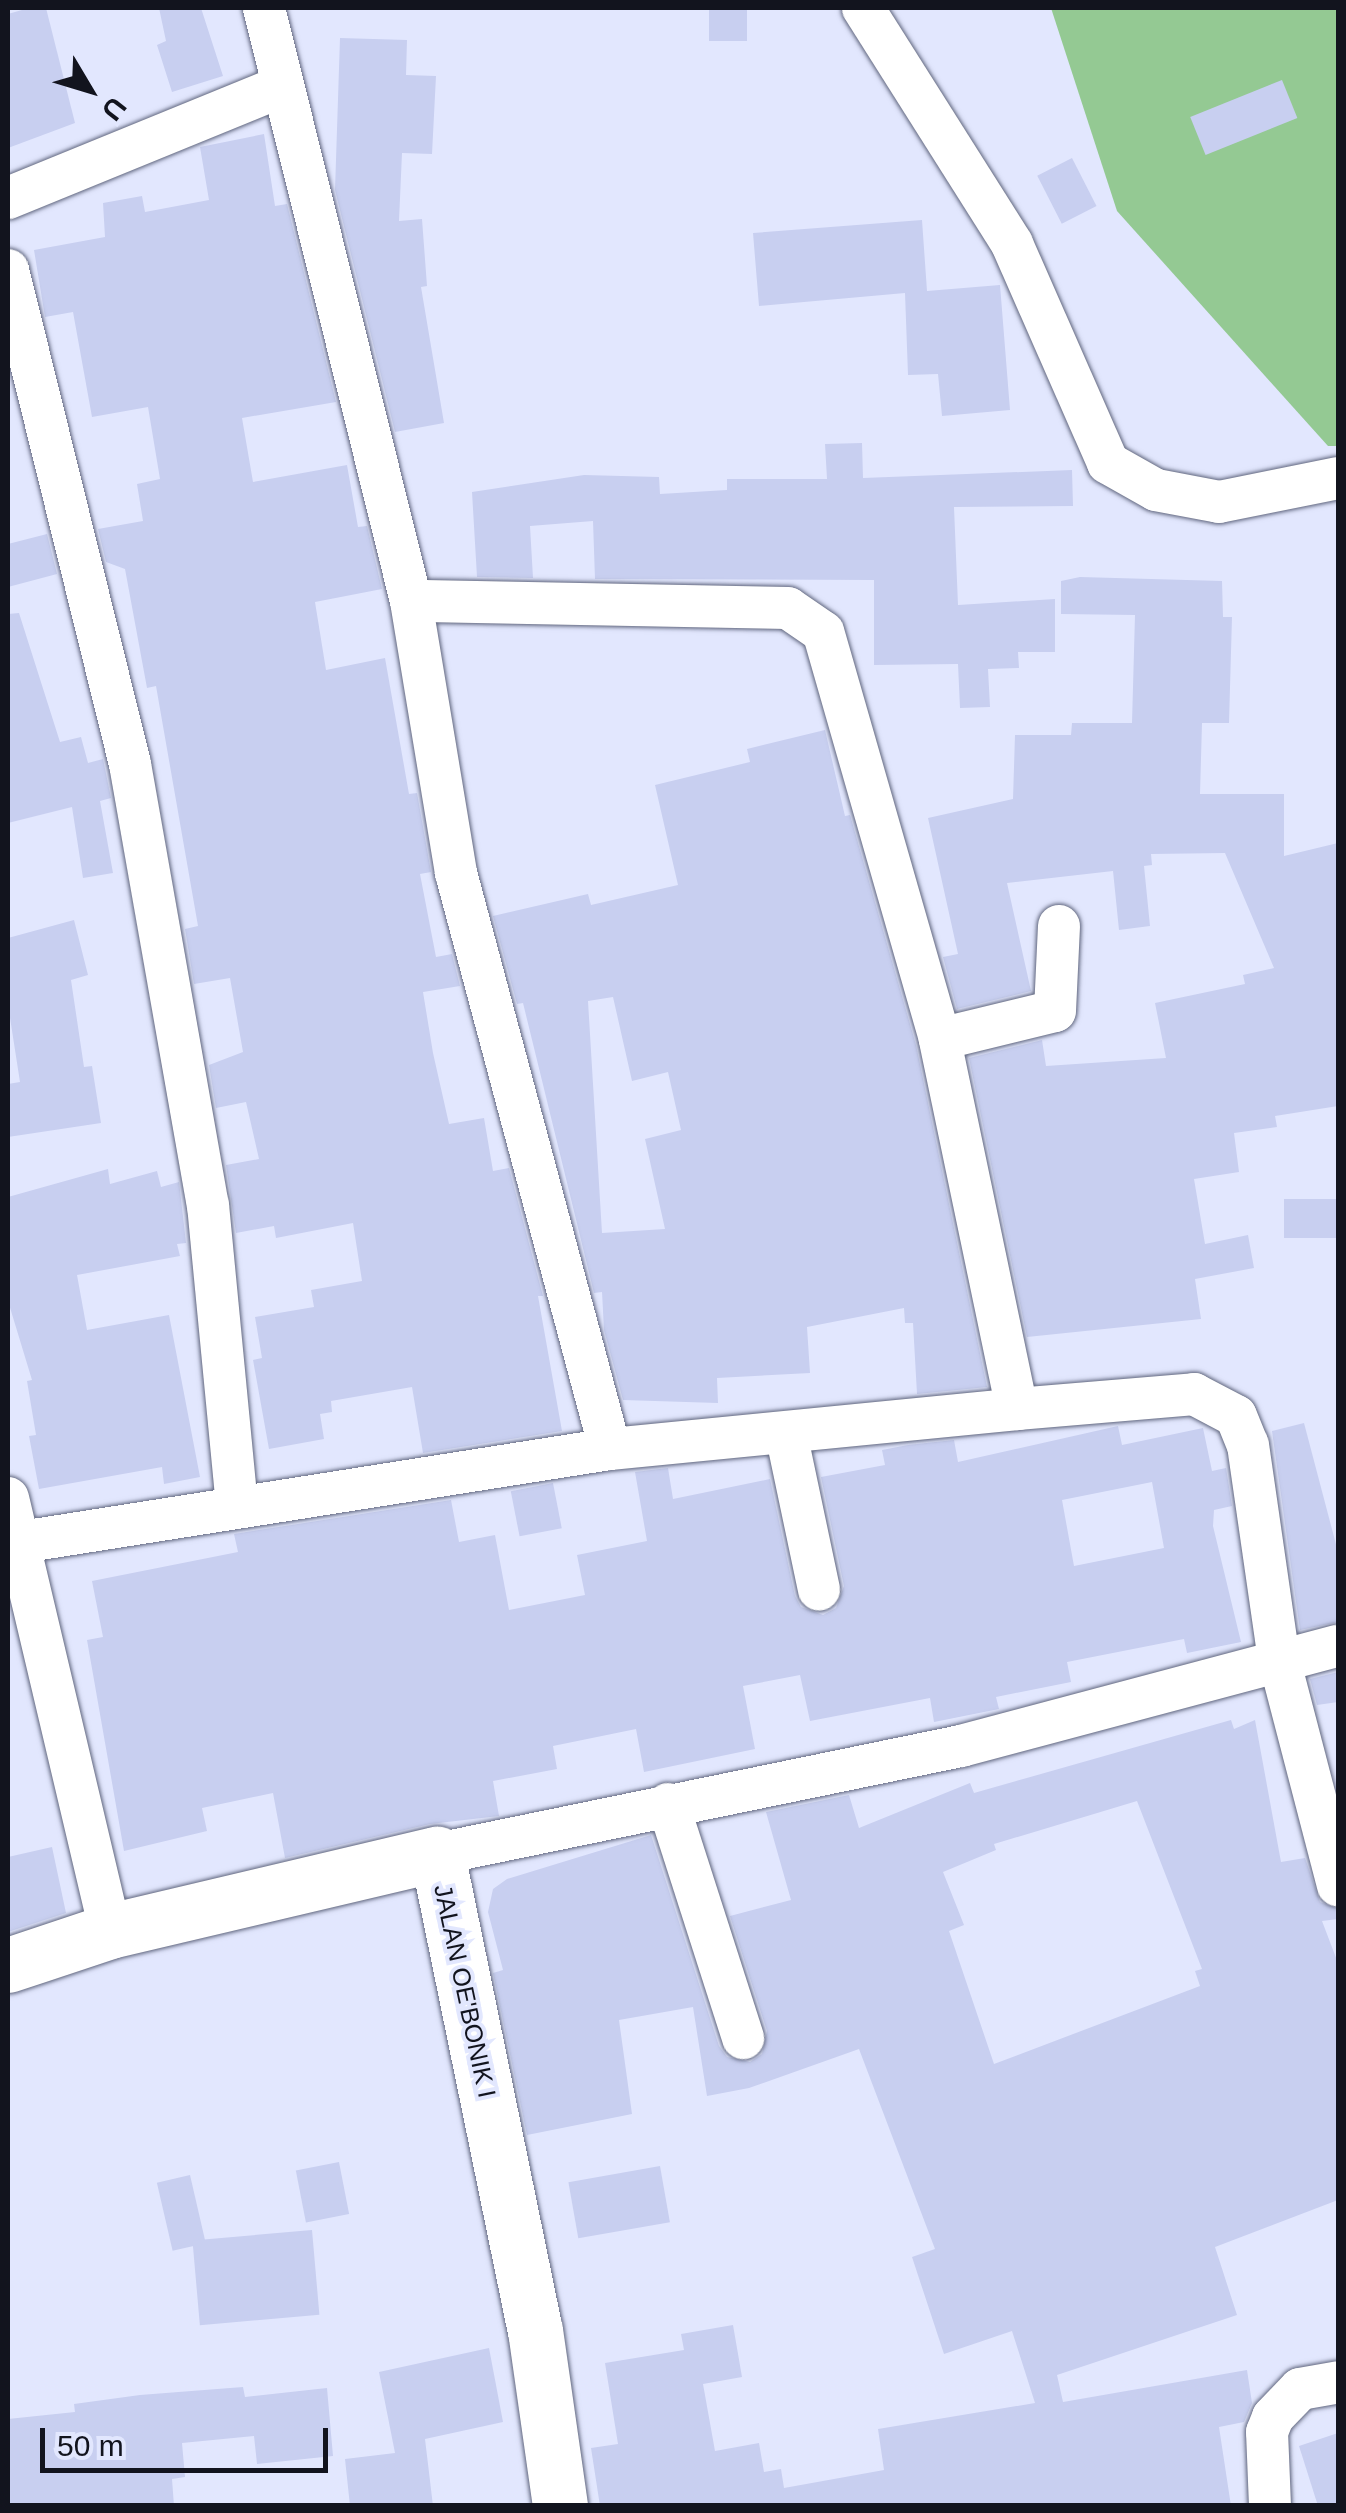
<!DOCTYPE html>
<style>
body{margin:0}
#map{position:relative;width:1346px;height:2513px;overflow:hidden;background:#e2e7fe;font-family:Arial,sans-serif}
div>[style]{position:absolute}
.green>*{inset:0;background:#94c993}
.building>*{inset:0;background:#c8cff0;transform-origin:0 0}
.roads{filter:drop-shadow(0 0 2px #60667e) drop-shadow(0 0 2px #60667e)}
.street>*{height:42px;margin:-21px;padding:0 21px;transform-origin:21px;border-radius:21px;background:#fff}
.secondary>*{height:55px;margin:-27.5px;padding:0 27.5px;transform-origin:27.5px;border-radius:27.5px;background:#fff}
span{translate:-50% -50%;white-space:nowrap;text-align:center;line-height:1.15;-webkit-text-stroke:8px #e2e7fe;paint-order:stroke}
.street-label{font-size:25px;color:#12141e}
.frame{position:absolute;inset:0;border:10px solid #12141e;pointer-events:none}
.north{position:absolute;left:40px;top:40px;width:100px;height:100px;-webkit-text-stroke:8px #e2e7fe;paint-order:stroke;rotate:128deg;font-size:28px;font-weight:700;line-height:40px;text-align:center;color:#12141e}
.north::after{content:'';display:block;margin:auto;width:35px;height:45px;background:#12141e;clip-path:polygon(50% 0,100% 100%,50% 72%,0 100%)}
.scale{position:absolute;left:40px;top:2428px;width:288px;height:45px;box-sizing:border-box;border:5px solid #12141e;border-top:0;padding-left:12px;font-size:30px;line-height:35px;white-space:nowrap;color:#12141e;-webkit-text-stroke:8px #e2e7fe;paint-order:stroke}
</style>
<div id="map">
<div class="green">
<i style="clip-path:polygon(1051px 8px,1338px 8px,1338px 446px,1328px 446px,1117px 211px)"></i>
</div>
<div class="building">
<i style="clip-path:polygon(29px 8px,46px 8px,75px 123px,8px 148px,8px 14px)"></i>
<i style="clip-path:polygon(159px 8px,201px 8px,223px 76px,172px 92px,157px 45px,166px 41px)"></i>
<i style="left:709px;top:8px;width:38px;height:33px"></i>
<i style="clip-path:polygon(340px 38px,407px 40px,406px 75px,436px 76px,432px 154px,402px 153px,399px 221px,422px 219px,427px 286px,421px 287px,444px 423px,395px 432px,335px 190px)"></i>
<i style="left:1282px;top:80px;width:41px;height:99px;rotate:68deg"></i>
<i style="clip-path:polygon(264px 134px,275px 206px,287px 204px,336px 402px,242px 418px,253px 482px,347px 465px,358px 527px,367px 526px,382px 589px,315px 602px,326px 670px,385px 658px,409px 794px,417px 793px,431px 872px,420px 874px,436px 957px,452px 954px,460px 986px,423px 992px,433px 1053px,449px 1124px,484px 1118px,493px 1171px,509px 1168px,543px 1296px,538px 1296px,562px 1431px,423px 1453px,412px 1387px,331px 1401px,332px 1412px,320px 1414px,324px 1439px,269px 1449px,253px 1360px,262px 1358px,255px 1317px,314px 1307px,311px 1290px,362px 1281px,353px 1223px,276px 1238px,274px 1226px,236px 1233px,226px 1165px,259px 1159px,246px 1102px,216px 1108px,209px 1065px,243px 1052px,230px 978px,194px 984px,185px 929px,198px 926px,156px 686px,147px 688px,125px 569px,106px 562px,98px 529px,143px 521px,137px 484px,160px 479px,148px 407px,92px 417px,73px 312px,45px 317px,34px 250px,105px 237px,103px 203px,142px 196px,145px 212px,209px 200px,200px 147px)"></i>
<i style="left:1072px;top:158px;width:54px;height:39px;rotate:63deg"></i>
<i style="clip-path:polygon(922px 220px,927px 291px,1000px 285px,1010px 410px,942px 416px,938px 374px,908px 375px,905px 293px,759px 306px,753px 233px)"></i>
<i style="clip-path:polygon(862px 443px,863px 478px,1072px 470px,1073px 506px,954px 507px,958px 605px,1055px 599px,1055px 652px,1018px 652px,1019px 668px,988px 669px,990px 707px,960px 708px,958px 664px,874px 665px,874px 580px,595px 579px,593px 521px,530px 526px,533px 578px,477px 577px,472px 492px,584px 475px,659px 477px,660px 494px,727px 490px,727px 479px,827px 479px,825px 444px)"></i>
<i style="clip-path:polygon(47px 534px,57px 574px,8px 587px,8px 544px)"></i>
<i style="clip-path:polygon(1080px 577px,1222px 581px,1223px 617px,1232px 617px,1229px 723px,1202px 723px,1200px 794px,1284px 794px,1284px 856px,1338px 843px,1338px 1106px,1275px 1116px,1277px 1127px,1234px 1133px,1239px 1172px,1194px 1179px,1205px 1244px,1248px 1235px,1254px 1268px,1195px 1279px,1201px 1319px,1027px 1337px,969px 1058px,1042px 1040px,1046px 1066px,1166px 1058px,1155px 1003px,1245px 984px,1243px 975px,1274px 968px,1225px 853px,1151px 854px,1152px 865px,1144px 866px,1150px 926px,1119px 930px,1113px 871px,1007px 883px,1031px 991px,957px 1009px,943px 957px,958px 954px,928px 818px,1013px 799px,1015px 735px,1071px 735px,1072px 723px,1132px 723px,1135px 615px,1061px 614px,1061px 581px)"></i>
<i style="clip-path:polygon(19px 613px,60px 742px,81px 737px,88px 763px,103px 759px,111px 798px,100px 801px,113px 873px,83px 878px,72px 807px,8px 823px,8px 614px)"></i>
<i style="clip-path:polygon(evenodd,825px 730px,845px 816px,850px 815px,916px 1045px,987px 1387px,917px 1394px,913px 1323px,905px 1323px,904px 1308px,807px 1327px,810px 1373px,717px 1378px,718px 1403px,623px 1400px,604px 1330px,602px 1292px,594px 1293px,523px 1003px,517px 1004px,493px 916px,588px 894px,591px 905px,678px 885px,655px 785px,750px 762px,747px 749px,825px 730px,613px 997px,632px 1081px,668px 1072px,681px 1130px,645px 1139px,665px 1229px,602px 1233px,588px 1001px,613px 997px)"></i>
<i style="clip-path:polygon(74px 920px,88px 975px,71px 980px,84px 1067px,92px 1066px,101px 1123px,8px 1137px,8px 1084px,20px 1082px,8px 1005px,8px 938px)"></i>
<i style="clip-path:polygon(108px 1169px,110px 1184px,157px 1171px,161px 1187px,179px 1182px,186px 1243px,177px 1244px,180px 1256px,77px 1275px,87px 1330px,169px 1315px,200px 1477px,164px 1484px,162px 1467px,39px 1489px,29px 1436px,36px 1435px,27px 1381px,32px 1380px,8px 1301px,8px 1197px)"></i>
<i style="left:1338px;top:1199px;width:39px;height:54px;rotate:90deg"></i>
<i style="clip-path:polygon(1304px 1423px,1338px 1552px,1338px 1622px,1300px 1630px,1272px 1431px)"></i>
<i style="clip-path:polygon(evenodd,1118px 1426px,1122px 1445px,1203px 1428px,1212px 1471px,1226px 1468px,1232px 1506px,1214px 1510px,1213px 1526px,1241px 1642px,1187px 1653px,1184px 1639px,1067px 1662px,1071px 1682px,996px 1697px,999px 1709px,934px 1722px,930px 1698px,810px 1721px,800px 1675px,743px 1686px,755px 1749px,644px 1772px,636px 1729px,553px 1746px,557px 1769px,493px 1781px,499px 1816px,430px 1824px,285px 1858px,273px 1793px,202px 1808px,207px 1831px,124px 1851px,87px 1640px,103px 1637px,92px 1581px,238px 1552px,234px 1534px,451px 1500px,459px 1542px,495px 1535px,509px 1610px,585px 1595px,577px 1555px,647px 1541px,635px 1472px,668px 1468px,673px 1499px,770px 1479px,795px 1596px,801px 1607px,823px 1615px,836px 1608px,844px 1586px,821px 1477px,885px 1465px,882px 1450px,908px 1445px,954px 1440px,958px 1462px,1118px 1426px,1152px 1482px,1164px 1548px,1074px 1566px,1062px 1500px,1152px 1482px)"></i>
<i style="left:553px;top:1483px;width:46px;height:43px;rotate:79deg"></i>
<i style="clip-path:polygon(1338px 1672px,1338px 1702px,1317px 1705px,1310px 1679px)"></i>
<i style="clip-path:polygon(evenodd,1231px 1720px,1234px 1729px,1255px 1720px,1281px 1862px,1305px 1858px,1320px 1902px,1338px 1909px,1338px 1919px,1322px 1921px,1338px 1963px,1338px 2200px,1215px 2247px,1237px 2315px,1057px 2375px,1063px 2402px,1247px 2370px,1252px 2403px,1244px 2422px,1219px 2427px,1231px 2506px,600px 2506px,591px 2448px,618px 2444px,605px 2363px,684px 2350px,681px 2334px,733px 2325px,742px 2377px,703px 2384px,715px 2451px,759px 2443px,764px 2472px,781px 2469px,784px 2488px,884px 2470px,878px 2429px,1035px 2403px,1012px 2331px,944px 2354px,912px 2257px,935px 2249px,859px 2049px,749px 2088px,707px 2096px,693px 2007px,619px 2020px,632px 2114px,527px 2135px,493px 1973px,503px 1970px,488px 1912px,493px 1889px,507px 1879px,651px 1835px,719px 2046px,727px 2057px,750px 2062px,762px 2054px,767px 2031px,730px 1916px,791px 1900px,766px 1812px,849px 1795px,859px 1828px,970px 1783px,974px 1793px,1231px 1720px,1137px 1801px,1202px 1969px,1195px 1971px,1200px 1986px,994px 2064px,949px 1931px,964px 1925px,943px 1872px,996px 1850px,994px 1844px,1137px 1801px)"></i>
<i style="clip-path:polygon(52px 1847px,66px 1913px,8px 1932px,8px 1857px)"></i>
<i style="left:339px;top:2162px;width:53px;height:44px;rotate:79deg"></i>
<i style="left:660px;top:2166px;width:57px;height:93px;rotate:80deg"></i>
<i style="left:190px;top:2175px;width:70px;height:34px;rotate:77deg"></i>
<i style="left:312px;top:2230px;width:85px;height:120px;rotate:85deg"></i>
<i style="clip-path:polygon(489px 2348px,503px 2422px,425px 2439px,433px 2506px,350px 2506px,345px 2459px,395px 2453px,379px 2372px)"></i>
<i style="clip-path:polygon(243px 2387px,245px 2397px,327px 2388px,333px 2456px,257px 2464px,254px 2436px,182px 2443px,185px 2477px,172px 2479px,174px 2506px,8px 2506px,8px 2419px,75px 2412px,74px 2404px,140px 2395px)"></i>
<i style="clip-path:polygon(1338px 2433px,1338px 2506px,1318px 2506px,1299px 2446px)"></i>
</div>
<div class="roads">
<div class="street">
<i style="left:264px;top:8px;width:611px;rotate:76.08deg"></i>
<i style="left:411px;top:601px;width:276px;rotate:80.6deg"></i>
<i style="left:456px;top:873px;width:596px;rotate:75.03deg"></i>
<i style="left:863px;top:8px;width:279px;rotate:57.7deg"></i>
<i style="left:1012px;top:244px;width:239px;rotate:66.3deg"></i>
<i style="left:1108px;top:463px;width:55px;rotate:29.4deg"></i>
<i style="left:1156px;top:490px;width:64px;rotate:10.8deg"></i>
<i style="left:1219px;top:502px;width:121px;rotate:-11.4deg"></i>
<i style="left:8px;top:198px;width:294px;rotate:-22.2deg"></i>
<i style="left:8px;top:270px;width:509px;rotate:76.13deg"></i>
<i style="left:130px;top:764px;width:448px;rotate:80deg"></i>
<i style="left:208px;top:1205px;width:302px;rotate:84.5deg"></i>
<i style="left:940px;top:1039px;width:118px;rotate:-13.7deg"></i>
<i style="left:1055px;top:1011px;width:85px;rotate:-87.3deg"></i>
<i style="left:1017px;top:1409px;width:178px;rotate:-4.8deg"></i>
<i style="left:1194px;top:1394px;width:47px;rotate:27.6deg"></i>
<i style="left:1236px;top:1416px;width:31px;rotate:68deg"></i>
<i style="left:1248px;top:1445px;width:216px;rotate:81.8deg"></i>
<i style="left:1279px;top:1659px;width:234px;rotate:75.4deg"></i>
<i style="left:786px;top:1433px;width:160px;rotate:78.1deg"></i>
<i style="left:8px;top:1498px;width:445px;rotate:76.7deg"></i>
<i style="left:15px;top:1543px;width:602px;rotate:-8.98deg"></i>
<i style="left:610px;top:1449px;width:409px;rotate:-5.6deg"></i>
<i style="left:1017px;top:1409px;width:378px;rotate:-101.8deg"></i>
<i style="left:940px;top:1039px;width:423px;rotate:-106deg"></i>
<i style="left:823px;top:632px;width:42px;rotate:-145.6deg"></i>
<i style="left:788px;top:608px;width:377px;rotate:-178.9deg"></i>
<i style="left:668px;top:1804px;width:246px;rotate:72.2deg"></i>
<i style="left:437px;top:1854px;width:535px;rotate:-11.65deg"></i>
<i style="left:961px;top:1746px;width:390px;rotate:-14.9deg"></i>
<i style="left:1270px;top:2506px;width:74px;rotate:-92.3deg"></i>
<i style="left:1267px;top:2432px;width:16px;rotate:-68deg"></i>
<i style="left:1273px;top:2417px;width:39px;rotate:-46deg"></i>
<i style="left:1300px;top:2389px;width:39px;rotate:-10deg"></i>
</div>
<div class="secondary">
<i style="left:8px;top:1965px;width:108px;rotate:-18.4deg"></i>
<i style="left:110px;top:1931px;width:336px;rotate:-13.3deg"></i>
<i style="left:437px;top:1854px;width:486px;rotate:78.4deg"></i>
<i style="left:535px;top:2330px;width:178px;rotate:81.9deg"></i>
</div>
</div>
<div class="street-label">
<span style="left:465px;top:1991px;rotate:78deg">JALAN OE'BONIK I</span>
</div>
<div class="frame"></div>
<div class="north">U</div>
<div class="scale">50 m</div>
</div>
